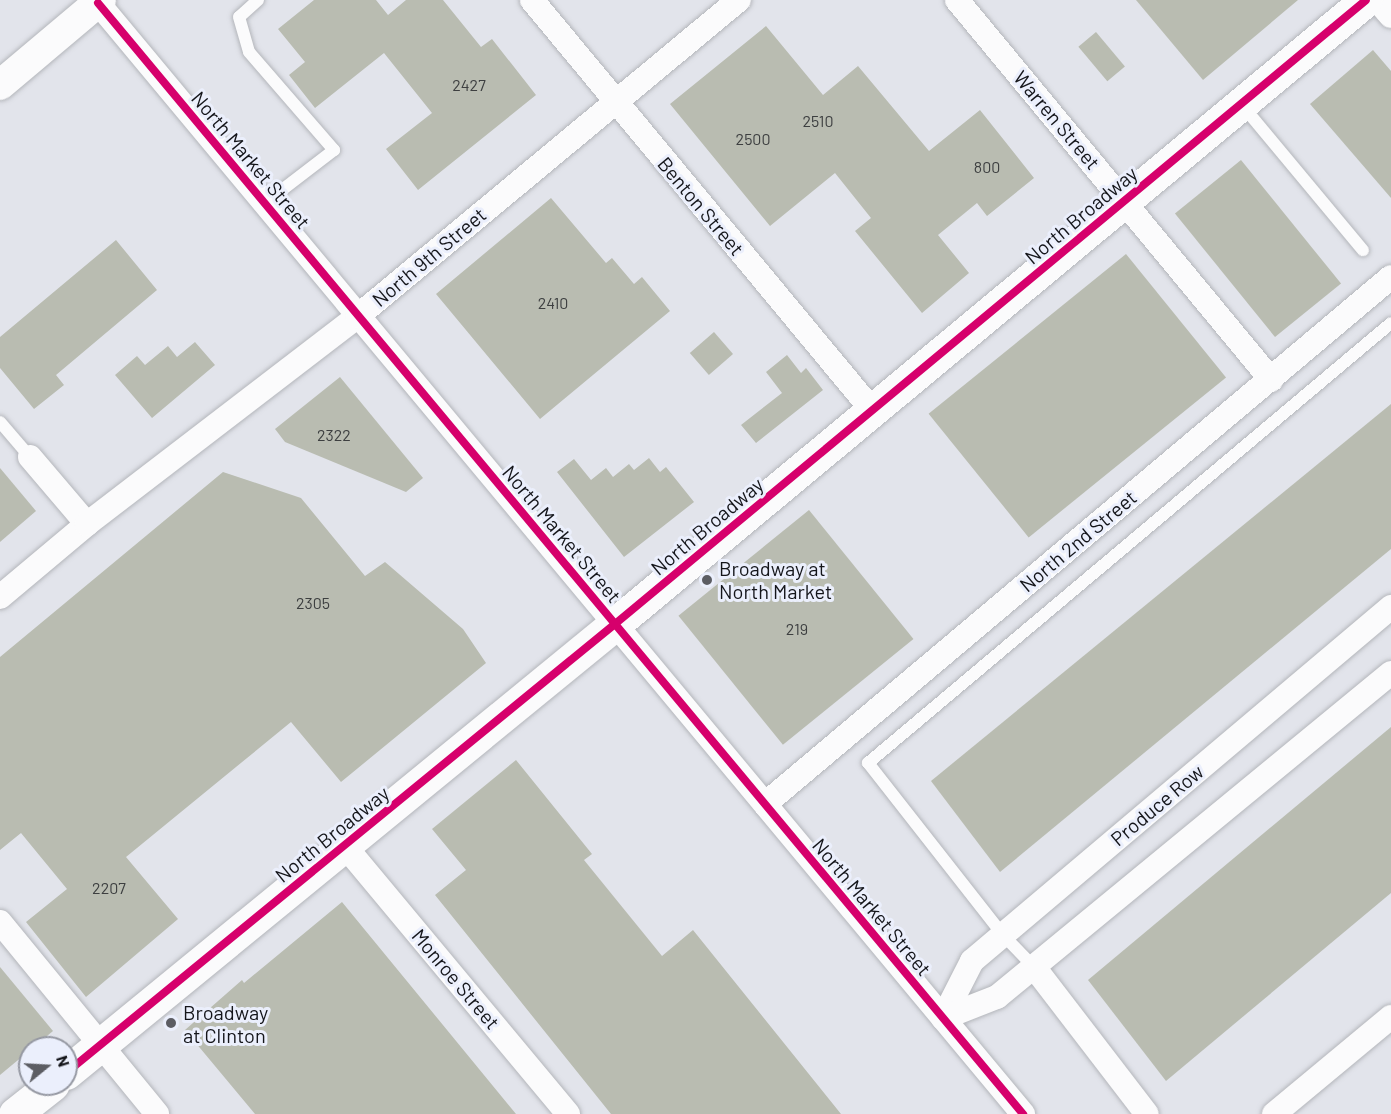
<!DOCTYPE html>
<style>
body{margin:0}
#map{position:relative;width:1391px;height:1114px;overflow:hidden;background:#e2e4eb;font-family:Barlow,sans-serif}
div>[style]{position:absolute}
.building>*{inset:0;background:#b9bcb1;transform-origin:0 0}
.roads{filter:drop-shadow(0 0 2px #b4b6bb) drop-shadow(0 0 2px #b4b6bb)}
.service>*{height:12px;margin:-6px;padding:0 6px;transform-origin:6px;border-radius:6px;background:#fbfbfc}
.minor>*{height:24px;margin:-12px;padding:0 12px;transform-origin:12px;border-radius:12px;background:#fbfbfc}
.tertiary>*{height:30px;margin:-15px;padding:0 15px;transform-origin:15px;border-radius:15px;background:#fbfbfc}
.secondary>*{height:33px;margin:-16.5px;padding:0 16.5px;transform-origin:16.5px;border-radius:16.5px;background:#fbfbfc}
.cycleway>*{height:8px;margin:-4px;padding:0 4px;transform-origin:4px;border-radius:4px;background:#d6006c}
.dots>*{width:16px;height:16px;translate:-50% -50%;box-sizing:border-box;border:3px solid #ebeffc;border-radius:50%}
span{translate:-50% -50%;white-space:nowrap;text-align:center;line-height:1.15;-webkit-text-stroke:6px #ebeffc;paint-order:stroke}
.number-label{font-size:16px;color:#3d3f40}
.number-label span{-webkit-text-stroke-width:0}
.street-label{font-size:20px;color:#14151a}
.poi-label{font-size:20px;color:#14151a}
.left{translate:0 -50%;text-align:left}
.north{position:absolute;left:18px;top:1036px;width:60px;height:60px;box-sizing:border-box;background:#ebeffc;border:2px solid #9598a2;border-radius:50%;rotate:72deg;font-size:16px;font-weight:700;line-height:24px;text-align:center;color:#14151a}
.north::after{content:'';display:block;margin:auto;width:21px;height:27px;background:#5c5d63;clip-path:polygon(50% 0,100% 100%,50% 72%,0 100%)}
</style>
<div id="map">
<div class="building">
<i style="clip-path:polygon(314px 0,376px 0,388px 15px,406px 0,443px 0,481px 47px,492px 39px,536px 95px,418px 190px,386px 149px,432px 113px,384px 53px,315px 108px,289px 75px,305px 62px,278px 29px)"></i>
<i style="clip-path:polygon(1136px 0,1298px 0,1203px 80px)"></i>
<i style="clip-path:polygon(766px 26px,823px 95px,858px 66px,929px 151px,980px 110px,1034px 178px,987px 216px,977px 203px,938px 235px,969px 273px,922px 313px,855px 231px,871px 218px,835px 173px,770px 226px,670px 104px)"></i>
<i style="left:1096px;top:32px;width:45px;height:23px;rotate:50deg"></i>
<i style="clip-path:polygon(1373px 50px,1391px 71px,1391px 198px,1310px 104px)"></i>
<i style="left:1241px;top:160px;width:159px;height:85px;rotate:51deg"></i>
<i style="clip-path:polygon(551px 198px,606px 263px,612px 258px,634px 284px,642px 277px,670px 311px,540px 419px,436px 294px)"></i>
<i style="clip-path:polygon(116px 240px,157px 290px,56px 375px,64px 385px,34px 409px,0 368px,0 337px)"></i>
<i style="left:1126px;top:254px;width:159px;height:254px;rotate:51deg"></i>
<i style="left:714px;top:332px;width:29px;height:32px;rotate:49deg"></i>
<i style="clip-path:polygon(195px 342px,215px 365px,152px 418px,115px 375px,137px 356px,145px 365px,168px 346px,177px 357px)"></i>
<i style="clip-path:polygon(787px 355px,801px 373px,806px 368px,823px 390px,756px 443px,741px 425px,782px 393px,766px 372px)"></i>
<i style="clip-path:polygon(340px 377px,423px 478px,406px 492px,285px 442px,275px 429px)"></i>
<i style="clip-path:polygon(1391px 404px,1391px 549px,1000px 872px,931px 781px)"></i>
<i style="clip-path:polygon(649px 458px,660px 472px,666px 467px,694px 502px,624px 557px,557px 472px,574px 459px,591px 480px,606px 468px,613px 477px,629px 464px,634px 470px)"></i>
<i style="clip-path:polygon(0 468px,36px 511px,0 542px)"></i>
<i style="clip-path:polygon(223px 472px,301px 498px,365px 576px,385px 562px,463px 629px,486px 663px,341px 782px,291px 722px,126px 857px,178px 919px,86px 997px,26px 922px,67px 889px,21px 833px,0 850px,0 657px)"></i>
<i style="left:809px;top:510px;width:166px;height:168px;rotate:51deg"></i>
<i style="clip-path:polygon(1391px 727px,1391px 893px,1166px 1081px,1088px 980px)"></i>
<i style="clip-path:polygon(516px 760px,592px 854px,584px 860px,662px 956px,693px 930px,841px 1114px,611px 1114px,435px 895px,466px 870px,432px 829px)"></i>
<i style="clip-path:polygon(342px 902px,516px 1114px,255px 1114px,185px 1030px,242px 980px,244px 983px)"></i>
<i style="clip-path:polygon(0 967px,53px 1031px,0 1075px)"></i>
</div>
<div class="roads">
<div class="service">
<i style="left:258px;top:0;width:25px;rotate:138deg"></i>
<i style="left:239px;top:17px;width:36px;rotate:74deg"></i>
<i style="left:249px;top:52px;width:130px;rotate:49.1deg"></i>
<i style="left:334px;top:150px;width:87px;rotate:142.5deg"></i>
<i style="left:1242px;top:105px;width:189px;rotate:50.2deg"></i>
<i style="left:0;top:422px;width:46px;rotate:49.4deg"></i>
<i style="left:1034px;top:967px;width:45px;rotate:-134.1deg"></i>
<i style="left:1003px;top:935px;width:219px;rotate:-128.1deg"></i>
<i style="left:868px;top:763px;width:683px;rotate:-40.07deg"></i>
</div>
<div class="minor">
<i style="left:532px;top:0;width:533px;rotate:50.33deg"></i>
<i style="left:957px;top:0;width:493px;rotate:50.4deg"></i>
<i style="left:1377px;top:0;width:21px;rotate:49deg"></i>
<i style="left:98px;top:3px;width:1446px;rotate:50.22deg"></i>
<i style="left:30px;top:457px;width:88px;rotate:49.6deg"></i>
<i style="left:0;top:597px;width:114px;rotate:-40deg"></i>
<i style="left:87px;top:524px;width:342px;rotate:-37.5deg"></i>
<i style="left:358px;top:316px;width:495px;rotate:-39.7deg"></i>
<i style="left:765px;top:804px;width:818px;rotate:-40.09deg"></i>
<i style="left:344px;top:845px;width:350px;rotate:50.2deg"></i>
<i style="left:0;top:922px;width:248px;rotate:50.7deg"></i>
<i style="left:1034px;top:967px;width:185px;rotate:52.5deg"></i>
<i style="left:943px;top:1018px;width:64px;rotate:-63deg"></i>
<i style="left:972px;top:961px;width:549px;rotate:-40.19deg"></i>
<i style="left:943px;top:1018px;width:58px;rotate:-21.3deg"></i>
<i style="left:997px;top:997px;width:510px;rotate:-39.43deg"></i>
<i style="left:1274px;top:1114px;width:152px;rotate:-39.7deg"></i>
</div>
<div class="tertiary">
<i style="left:0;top:85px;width:132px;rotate:-40.1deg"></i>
</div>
<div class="secondary">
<i style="left:66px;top:1073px;width:709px;rotate:-39.28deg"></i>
<i style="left:615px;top:624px;width:976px;rotate:-39.72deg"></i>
<i style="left:15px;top:1114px;width:48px;rotate:-38.3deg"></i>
</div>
</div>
<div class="cycleway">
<i style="left:98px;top:3px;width:1446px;rotate:50.22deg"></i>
<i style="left:66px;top:1073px;width:709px;rotate:-39.28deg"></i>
<i style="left:615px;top:624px;width:976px;rotate:-39.72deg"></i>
</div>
<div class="dots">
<i style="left:707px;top:580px;background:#5c5d63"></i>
<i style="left:171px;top:1023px;background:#5c5d63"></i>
</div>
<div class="number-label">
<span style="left:469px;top:85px">2427</span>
<span style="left:818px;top:121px">2510</span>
<span style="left:753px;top:139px">2500</span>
<span style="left:987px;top:167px">800</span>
<span style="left:553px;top:303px">2410</span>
<span style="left:334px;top:435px">2322</span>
<span style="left:313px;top:603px">2305</span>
<span style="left:797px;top:629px">219</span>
<span style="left:109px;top:888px">2207</span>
</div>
<div class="street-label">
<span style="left:1057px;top:120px;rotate:50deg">Warren Street</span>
<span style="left:251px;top:160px;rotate:50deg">North Market Street</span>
<span style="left:701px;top:206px;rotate:50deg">Benton Street</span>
<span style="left:1081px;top:215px;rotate:-40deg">North Broadway</span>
<span style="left:429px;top:257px;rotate:-40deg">North 9th Street</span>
<span style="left:707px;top:526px;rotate:-40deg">North Broadway</span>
<span style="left:562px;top:534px;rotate:50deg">North Market Street</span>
<span style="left:1078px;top:541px;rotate:-40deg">North 2nd Street</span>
<span style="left:1157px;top:805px;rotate:-40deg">Produce Row</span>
<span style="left:332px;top:834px;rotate:-39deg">North Broadway</span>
<span style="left:872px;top:907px;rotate:50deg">North Market Street</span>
<span style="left:456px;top:979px;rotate:50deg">Monroe Street</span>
</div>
<div class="poi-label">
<span class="left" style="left:719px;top:580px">Broadway at<br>North Market</span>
<span class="left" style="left:183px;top:1024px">Broadway<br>at Clinton</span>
</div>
<div class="north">N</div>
</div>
